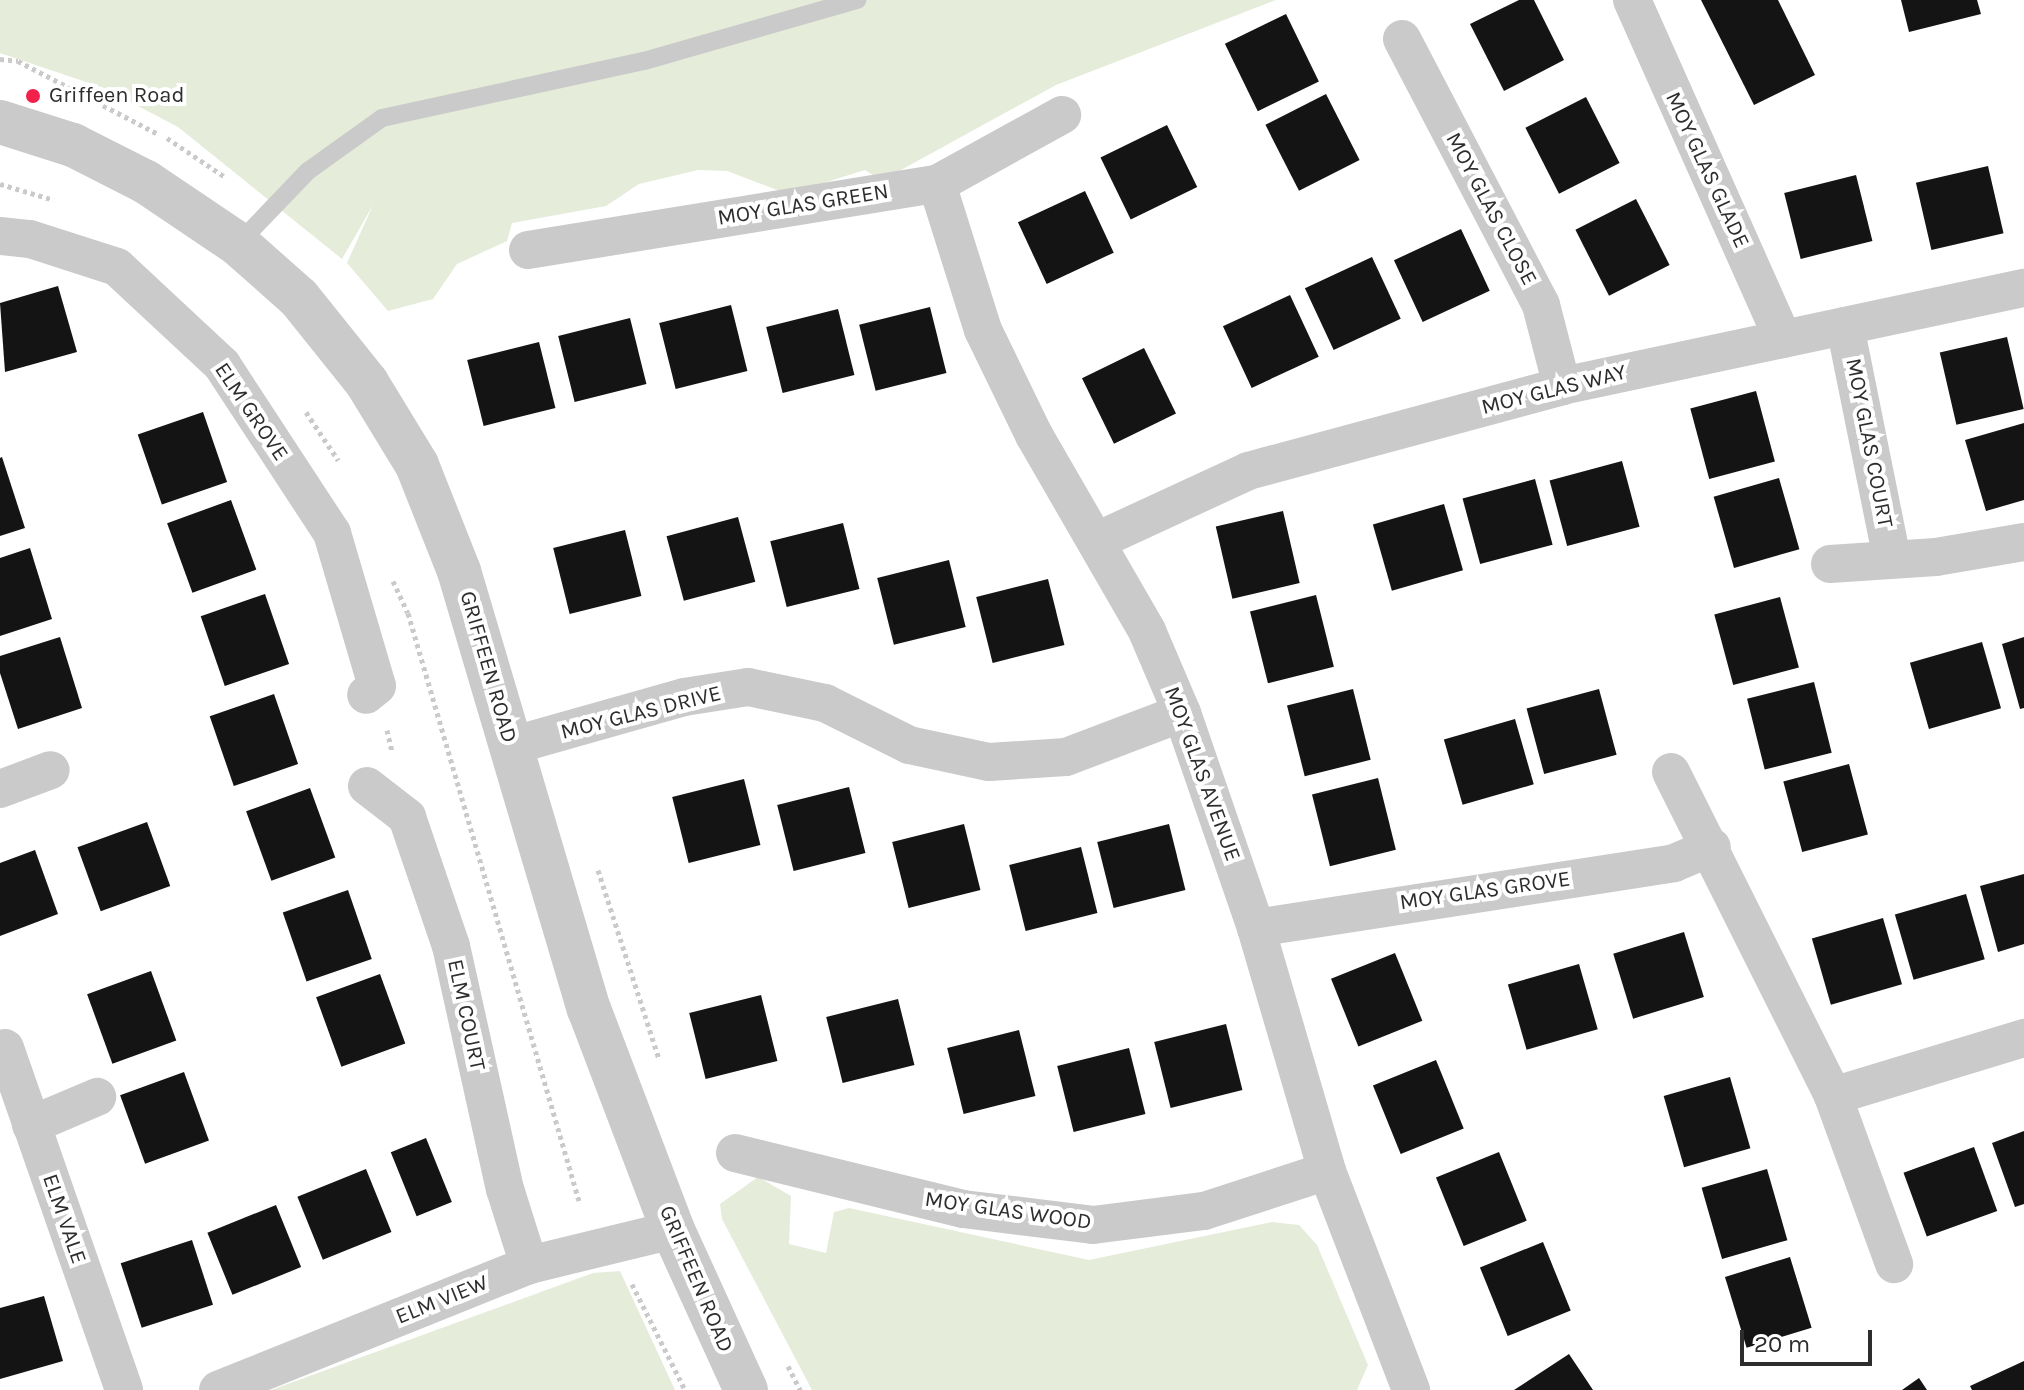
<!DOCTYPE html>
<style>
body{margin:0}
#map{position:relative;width:2024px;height:1390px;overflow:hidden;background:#fff;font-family:Karla,sans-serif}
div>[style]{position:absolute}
.green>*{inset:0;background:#e5ecd9}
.building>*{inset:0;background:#141414;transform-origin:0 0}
.path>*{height:5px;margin-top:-2.5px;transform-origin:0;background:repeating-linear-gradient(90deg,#cacaca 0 4px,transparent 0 8px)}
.service>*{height:18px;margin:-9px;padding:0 9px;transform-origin:9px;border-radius:9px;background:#cacaca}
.minor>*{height:38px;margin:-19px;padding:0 19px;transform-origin:19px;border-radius:19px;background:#cacaca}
.tertiary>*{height:44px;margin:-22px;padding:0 22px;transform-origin:22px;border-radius:22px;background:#cacaca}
.dots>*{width:22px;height:22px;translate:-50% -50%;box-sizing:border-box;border:4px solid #fff;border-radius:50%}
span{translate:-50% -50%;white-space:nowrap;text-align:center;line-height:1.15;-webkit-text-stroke:8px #fff;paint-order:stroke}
.poi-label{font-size:22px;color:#2d2d2d}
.left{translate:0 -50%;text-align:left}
.street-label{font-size:22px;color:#2d2d2d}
.scale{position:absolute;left:1740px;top:1330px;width:132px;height:36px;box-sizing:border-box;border:4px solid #2d2d2d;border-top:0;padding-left:10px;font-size:24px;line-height:28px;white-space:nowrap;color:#2d2d2d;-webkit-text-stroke:6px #fff;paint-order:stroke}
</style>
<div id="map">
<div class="green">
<i style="clip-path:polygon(0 0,1276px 0,1056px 85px,890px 176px,876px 177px,865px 170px,788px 194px,727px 171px,698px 170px,639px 184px,606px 206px,512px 223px,507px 241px,457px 264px,433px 299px,388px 311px,347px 263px,373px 205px,342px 259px,178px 127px,104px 88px,0 53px)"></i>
<i style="clip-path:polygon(758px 1177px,791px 1196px,789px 1244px,826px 1253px,834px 1212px,849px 1208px,1089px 1260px,1272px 1222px,1299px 1225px,1317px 1245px,1368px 1365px,1357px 1390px,812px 1390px,722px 1219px,720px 1204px)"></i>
<i style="clip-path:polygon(620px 1271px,675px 1390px,271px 1390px,593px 1273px)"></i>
</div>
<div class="building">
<i style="clip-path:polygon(1519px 0,1534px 0,1564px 60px,1504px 91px,1470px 24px)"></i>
<i style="clip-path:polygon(1701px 0,1778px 0,1815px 75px,1754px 105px)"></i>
<i style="clip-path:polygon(1901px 0,1977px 0,1981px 14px,1909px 32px)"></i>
<i style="left:1286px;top:14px;width:75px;height:68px;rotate:64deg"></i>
<i style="left:1326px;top:94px;width:74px;height:68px;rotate:63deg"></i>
<i style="left:1586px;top:97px;width:74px;height:68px;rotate:63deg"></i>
<i style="left:1167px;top:125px;width:69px;height:74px;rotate:64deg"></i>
<i style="left:1988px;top:166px;width:69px;height:74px;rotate:77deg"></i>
<i style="left:1856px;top:175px;width:68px;height:74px;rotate:76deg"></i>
<i style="left:1085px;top:191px;width:68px;height:74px;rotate:65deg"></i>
<i style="left:1636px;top:199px;width:74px;height:68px;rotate:63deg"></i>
<i style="left:1461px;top:229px;width:68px;height:74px;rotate:65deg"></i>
<i style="left:1372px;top:257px;width:68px;height:74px;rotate:65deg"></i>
<i style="clip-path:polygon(58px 286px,77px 352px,5px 372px,0 303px)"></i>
<i style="left:1290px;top:295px;width:68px;height:74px;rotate:65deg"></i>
<i style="left:731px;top:305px;width:68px;height:74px;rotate:76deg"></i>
<i style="left:930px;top:307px;width:68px;height:73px;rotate:76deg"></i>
<i style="left:838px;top:309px;width:68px;height:74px;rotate:76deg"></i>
<i style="left:630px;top:318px;width:68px;height:74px;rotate:76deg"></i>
<i style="left:2007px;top:337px;width:74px;height:69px;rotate:77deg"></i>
<i style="left:539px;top:342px;width:68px;height:74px;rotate:76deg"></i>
<i style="left:1144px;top:348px;width:73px;height:69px;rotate:64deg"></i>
<i style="left:1756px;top:391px;width:73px;height:68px;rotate:75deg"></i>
<i style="left:203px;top:412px;width:74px;height:69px;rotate:71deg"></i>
<i style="clip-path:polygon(2024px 423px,2024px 500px,1986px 511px,1965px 440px)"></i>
<i style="clip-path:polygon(2px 457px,25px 528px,0 536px,0 458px)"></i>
<i style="left:1622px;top:461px;width:68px;height:75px;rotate:75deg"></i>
<i style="left:1779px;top:478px;width:74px;height:68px;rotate:74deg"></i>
<i style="left:1535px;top:479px;width:68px;height:75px;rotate:75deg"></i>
<i style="left:231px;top:500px;width:74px;height:68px;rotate:70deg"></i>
<i style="left:1444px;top:504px;width:69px;height:74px;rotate:74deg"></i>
<i style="left:1283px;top:511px;width:74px;height:69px;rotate:77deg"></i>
<i style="left:738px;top:517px;width:67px;height:74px;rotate:75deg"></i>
<i style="left:843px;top:523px;width:68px;height:75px;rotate:76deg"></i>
<i style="left:625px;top:530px;width:68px;height:74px;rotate:76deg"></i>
<i style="clip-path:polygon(30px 548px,52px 619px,0 636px,0 558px)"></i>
<i style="left:949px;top:560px;width:69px;height:74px;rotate:76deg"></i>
<i style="left:1048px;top:579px;width:68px;height:74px;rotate:76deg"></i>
<i style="left:265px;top:594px;width:74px;height:68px;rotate:71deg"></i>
<i style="left:1316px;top:595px;width:74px;height:68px;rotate:76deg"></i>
<i style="left:1780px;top:597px;width:73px;height:68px;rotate:75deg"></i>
<i style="clip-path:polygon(60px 637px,82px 708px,18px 729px,0 673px,0 656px)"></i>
<i style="clip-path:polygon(2024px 637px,2024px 708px,2020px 709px,2002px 644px)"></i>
<i style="left:1982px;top:642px;width:69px;height:75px;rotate:74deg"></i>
<i style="left:1814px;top:682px;width:73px;height:69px;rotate:76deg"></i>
<i style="left:1353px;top:689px;width:73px;height:68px;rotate:76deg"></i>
<i style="left:1599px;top:689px;width:68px;height:75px;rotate:75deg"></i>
<i style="left:274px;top:694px;width:74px;height:68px;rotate:71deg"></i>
<i style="left:1515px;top:719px;width:68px;height:74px;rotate:74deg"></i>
<i style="left:1849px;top:764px;width:73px;height:68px;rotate:75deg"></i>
<i style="left:1378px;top:778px;width:74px;height:68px;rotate:76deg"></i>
<i style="left:744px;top:779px;width:68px;height:74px;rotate:76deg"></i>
<i style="left:849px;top:787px;width:68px;height:74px;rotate:76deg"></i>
<i style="left:310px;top:788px;width:74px;height:68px;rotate:70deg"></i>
<i style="left:147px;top:822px;width:68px;height:74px;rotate:70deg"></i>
<i style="left:964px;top:824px;width:68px;height:74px;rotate:76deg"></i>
<i style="left:1169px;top:824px;width:68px;height:74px;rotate:76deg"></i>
<i style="left:1081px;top:847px;width:68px;height:74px;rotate:76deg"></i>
<i style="clip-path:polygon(35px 850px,58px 914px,0 936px,0 863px)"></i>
<i style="clip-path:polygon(2024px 874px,2024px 944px,1998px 952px,1980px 886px)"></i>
<i style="left:348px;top:890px;width:73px;height:69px;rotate:71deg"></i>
<i style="left:1966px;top:894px;width:68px;height:74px;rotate:74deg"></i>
<i style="left:1883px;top:918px;width:69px;height:74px;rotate:74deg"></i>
<i style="left:1684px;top:932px;width:68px;height:74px;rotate:73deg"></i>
<i style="left:1395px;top:953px;width:73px;height:69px;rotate:68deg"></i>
<i style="left:1579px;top:964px;width:68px;height:74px;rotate:74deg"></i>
<i style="left:151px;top:971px;width:74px;height:68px;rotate:70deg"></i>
<i style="left:380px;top:974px;width:74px;height:68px;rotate:70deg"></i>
<i style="left:761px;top:995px;width:68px;height:74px;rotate:76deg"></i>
<i style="left:898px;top:999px;width:68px;height:74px;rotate:76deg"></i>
<i style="left:1226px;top:1024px;width:68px;height:74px;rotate:76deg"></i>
<i style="left:1019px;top:1030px;width:68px;height:74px;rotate:76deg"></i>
<i style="left:1129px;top:1048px;width:68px;height:74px;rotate:76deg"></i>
<i style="left:1436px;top:1060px;width:74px;height:68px;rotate:68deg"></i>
<i style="left:184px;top:1072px;width:73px;height:68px;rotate:70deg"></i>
<i style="left:1730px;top:1077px;width:74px;height:69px;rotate:74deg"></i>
<i style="clip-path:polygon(2024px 1131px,2024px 1204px,2015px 1207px,1992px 1143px)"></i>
<i style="left:426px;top:1138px;width:69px;height:38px;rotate:68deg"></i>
<i style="left:1974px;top:1147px;width:68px;height:75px;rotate:70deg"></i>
<i style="left:1499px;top:1152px;width:74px;height:68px;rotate:68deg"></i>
<i style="left:366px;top:1169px;width:68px;height:74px;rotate:68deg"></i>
<i style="left:1767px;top:1169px;width:74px;height:68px;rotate:74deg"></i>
<i style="left:276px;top:1205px;width:67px;height:74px;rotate:68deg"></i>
<i style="left:192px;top:1240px;width:68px;height:75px;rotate:72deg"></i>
<i style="left:1543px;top:1242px;width:74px;height:68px;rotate:68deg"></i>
<i style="left:1790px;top:1257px;width:74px;height:68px;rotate:73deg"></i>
<i style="clip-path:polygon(44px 1296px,63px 1361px,0 1379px,0 1308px)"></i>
<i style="clip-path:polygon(1569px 1354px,1593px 1390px,1514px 1390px)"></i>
<i style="clip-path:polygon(2024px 1361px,2024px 1390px,1972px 1390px,1970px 1386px)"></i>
<i style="clip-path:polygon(1919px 1378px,1927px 1390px,1902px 1390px)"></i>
</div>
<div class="path">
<i style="left:0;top:59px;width:18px;rotate:6deg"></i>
<i style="left:18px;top:61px;width:158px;rotate:27.5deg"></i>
<i style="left:167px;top:138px;width:70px;rotate:33.9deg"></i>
<i style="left:0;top:184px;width:56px;rotate:16.5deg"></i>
<i style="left:306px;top:412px;width:58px;rotate:56.3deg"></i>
<i style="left:393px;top:581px;width:35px;rotate:65deg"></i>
<i style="left:408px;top:613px;width:612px;rotate:73.78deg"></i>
<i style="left:387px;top:730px;width:22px;rotate:77deg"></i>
<i style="left:598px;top:870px;width:199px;rotate:72.1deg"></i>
<i style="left:632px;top:1284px;width:119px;rotate:63.4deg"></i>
<i style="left:788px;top:1366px;width:27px;rotate:63deg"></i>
</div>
<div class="service">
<i style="left:238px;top:244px;width:101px;rotate:-46.2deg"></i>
<i style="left:308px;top:171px;width:91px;rotate:-35.6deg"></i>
<i style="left:382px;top:118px;width:268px;rotate:-12.3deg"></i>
<i style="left:644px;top:61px;width:222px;rotate:-16deg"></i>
</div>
<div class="minor">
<i style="left:1632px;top:0;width:371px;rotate:66deg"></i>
<i style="left:1402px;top:39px;width:300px;rotate:62.4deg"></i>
<i style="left:1541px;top:305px;width:84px;rotate:75.5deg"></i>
<i style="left:937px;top:184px;width:153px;rotate:72.5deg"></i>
<i style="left:983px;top:330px;width:117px;rotate:64.1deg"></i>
<i style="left:1034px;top:435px;width:226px;rotate:60deg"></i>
<i style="left:1147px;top:631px;width:89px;rotate:66.9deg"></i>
<i style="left:1182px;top:713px;width:227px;rotate:71deg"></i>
<i style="left:1256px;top:928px;width:253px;rotate:73.7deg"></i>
<i style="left:1327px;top:1171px;width:235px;rotate:69deg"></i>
<i style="left:0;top:236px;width:30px;rotate:6deg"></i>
<i style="left:30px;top:239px;width:91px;rotate:17.8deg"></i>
<i style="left:117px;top:267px;width:144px;rotate:43deg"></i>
<i style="left:222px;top:365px;width:201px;rotate:56.8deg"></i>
<i style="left:332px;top:533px;width:159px;rotate:73.6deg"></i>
<i style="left:377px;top:686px;width:14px;rotate:141deg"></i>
<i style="left:528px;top:250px;width:414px;rotate:-9.2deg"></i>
<i style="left:937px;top:184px;width:143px;rotate:-28.9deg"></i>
<i style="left:1845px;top:326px;width:238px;rotate:78.6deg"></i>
<i style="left:1099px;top:540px;width:164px;rotate:-24.8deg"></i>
<i style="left:1248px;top:471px;width:325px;rotate:-15.1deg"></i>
<i style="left:1562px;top:386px;width:472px;rotate:-12deg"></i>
<i style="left:1830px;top:564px;width:106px;rotate:-3.8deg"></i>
<i style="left:1936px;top:557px;width:89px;rotate:-9.7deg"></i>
<i style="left:511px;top:746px;width:180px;rotate:-15.8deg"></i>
<i style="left:684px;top:697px;width:65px;rotate:-8.9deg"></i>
<i style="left:748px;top:687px;width:79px;rotate:11.7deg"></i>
<i style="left:825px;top:703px;width:94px;rotate:26.6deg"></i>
<i style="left:909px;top:745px;width:82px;rotate:12deg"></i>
<i style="left:989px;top:762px;width:77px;rotate:-3.7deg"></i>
<i style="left:1066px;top:757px;width:124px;rotate:-20.8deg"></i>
<i style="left:1671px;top:772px;width:362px;rotate:63.4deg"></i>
<i style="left:1833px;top:1096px;width:179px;rotate:70deg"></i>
<i style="left:367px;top:786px;width:51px;rotate:37.8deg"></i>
<i style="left:407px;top:817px;width:136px;rotate:71.2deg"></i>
<i style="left:451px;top:946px;width:249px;rotate:77.5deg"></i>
<i style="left:505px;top:1189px;width:80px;rotate:72.5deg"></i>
<i style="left:0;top:789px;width:54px;rotate:-20.4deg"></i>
<i style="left:1256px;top:928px;width:423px;rotate:-8.8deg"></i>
<i style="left:1674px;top:863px;width:41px;rotate:-22.8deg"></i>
<i style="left:5px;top:1048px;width:362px;rotate:70.8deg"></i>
<i style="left:1833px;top:1096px;width:200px;rotate:-16.9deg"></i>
<i style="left:31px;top:1125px;width:72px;rotate:-23deg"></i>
<i style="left:735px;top:1153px;width:235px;rotate:13.8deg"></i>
<i style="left:963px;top:1209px;width:131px;rotate:7deg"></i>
<i style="left:1093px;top:1225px;width:112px;rotate:-7.2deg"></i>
<i style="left:1204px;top:1211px;width:129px;rotate:-18deg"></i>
<i style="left:218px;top:1390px;width:335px;rotate:-21.9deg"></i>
<i style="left:529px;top:1265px;width:148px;rotate:-13.7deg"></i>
</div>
<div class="tertiary">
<i style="left:0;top:122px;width:77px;rotate:17.5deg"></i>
<i style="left:73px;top:145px;width:82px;rotate:26.9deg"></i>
<i style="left:146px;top:182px;width:111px;rotate:34deg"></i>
<i style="left:238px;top:244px;width:81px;rotate:41.5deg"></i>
<i style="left:299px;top:298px;width:109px;rotate:51.3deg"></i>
<i style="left:367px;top:383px;width:96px;rotate:58.6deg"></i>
<i style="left:417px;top:465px;width:114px;rotate:68.4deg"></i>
<i style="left:459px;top:571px;width:457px;rotate:73.5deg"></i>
<i style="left:589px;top:1009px;width:236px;rotate:69.2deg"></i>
<i style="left:673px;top:1230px;width:176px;rotate:65.5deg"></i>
</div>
<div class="dots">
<i style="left:33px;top:96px;background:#f2214c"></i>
</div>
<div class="poi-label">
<span class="left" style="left:49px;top:96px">Griffeen Road</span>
</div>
<div class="street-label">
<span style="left:1707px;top:170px;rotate:65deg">MOY GLAS GLADE</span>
<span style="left:803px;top:205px;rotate:-9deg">MOY GLAS GREEN</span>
<span style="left:1491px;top:209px;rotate:62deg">MOY GLAS CLOSE</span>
<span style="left:1554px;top:390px;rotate:-14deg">MOY GLAS WAY</span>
<span style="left:251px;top:412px;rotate:56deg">ELM GROVE</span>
<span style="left:1869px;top:443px;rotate:79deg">MOY GLAS COURT</span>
<span style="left:488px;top:667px;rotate:74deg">GRIFFEEN ROAD</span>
<span style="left:641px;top:713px;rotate:-14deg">MOY GLAS DRIVE</span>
<span style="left:1202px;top:774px;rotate:70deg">MOY GLAS AVENUE</span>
<span style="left:1485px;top:891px;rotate:-8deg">MOY GLAS GROVE</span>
<span style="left:466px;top:1015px;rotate:78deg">ELM COURT</span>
<span style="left:1008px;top:1211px;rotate:8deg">MOY GLAS WOOD</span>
<span style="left:64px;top:1219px;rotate:71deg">ELM VALE</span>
<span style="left:696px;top:1279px;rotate:67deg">GRIFFEEN ROAD</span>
<span style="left:442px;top:1300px;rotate:-22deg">ELM VIEW</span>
</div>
<div class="scale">20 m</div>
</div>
